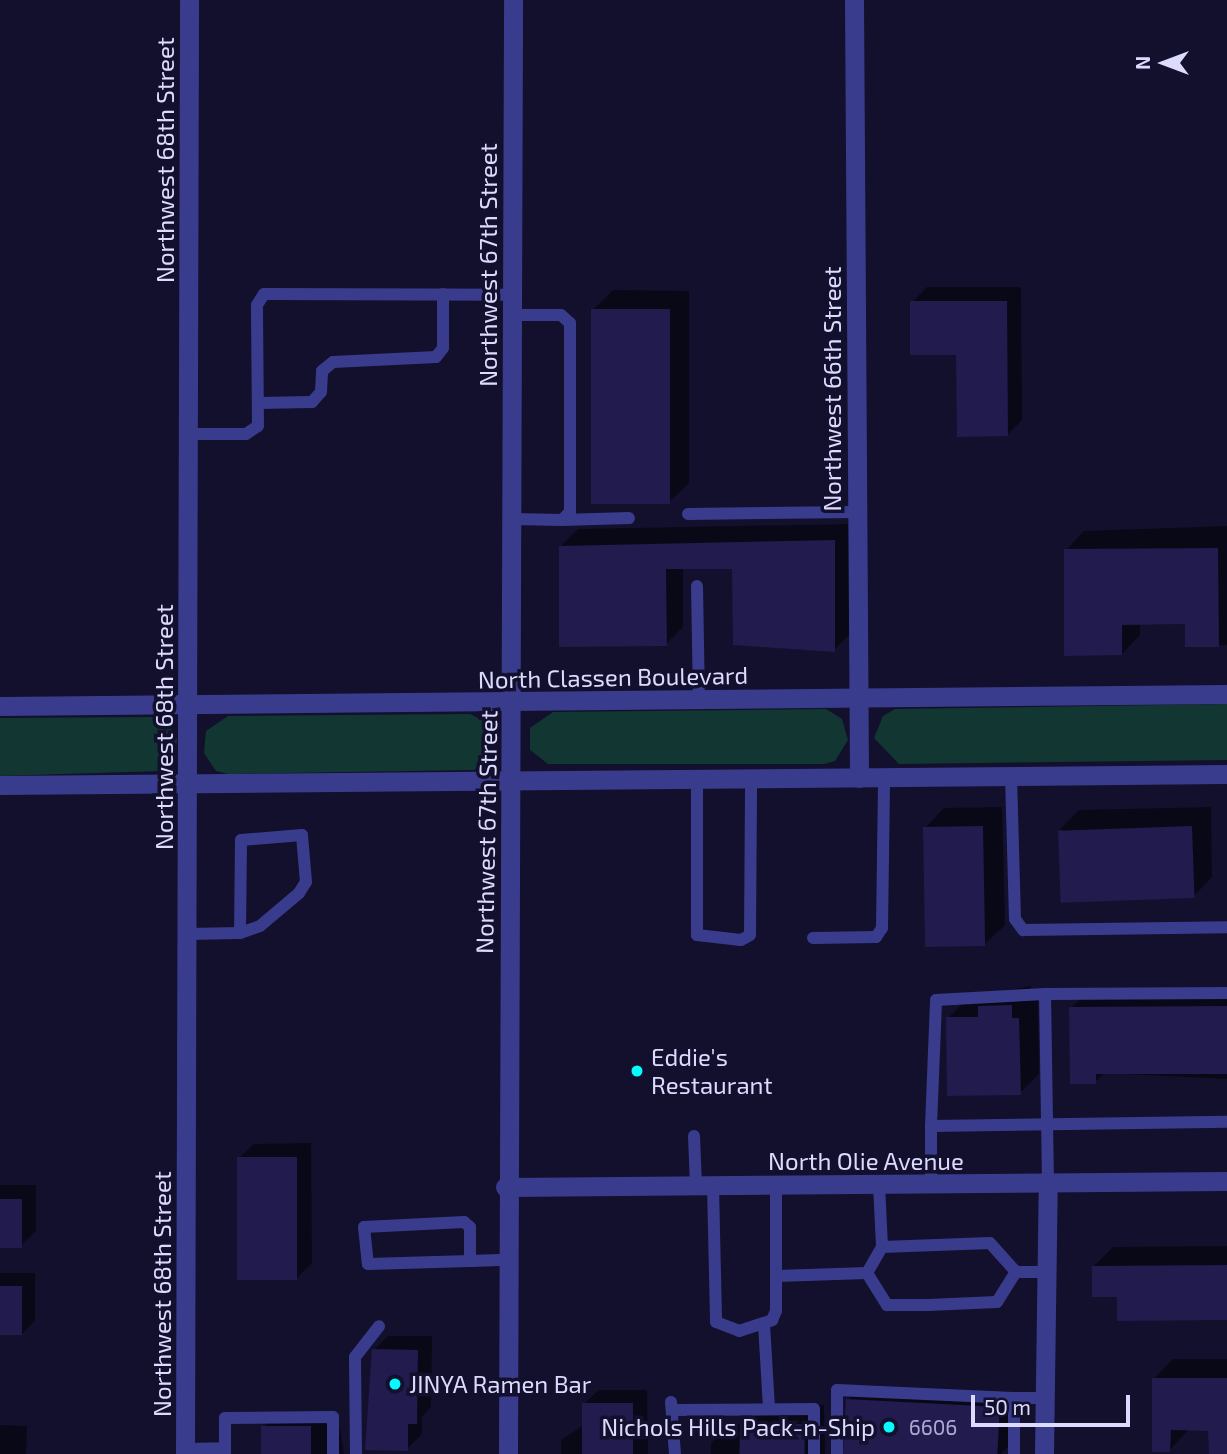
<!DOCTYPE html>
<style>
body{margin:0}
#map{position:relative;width:1227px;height:1454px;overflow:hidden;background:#12102c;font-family:"Exo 2",sans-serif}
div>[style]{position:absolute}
.green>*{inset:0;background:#123632}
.shadow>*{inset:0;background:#0007;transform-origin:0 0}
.building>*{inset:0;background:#211b4e;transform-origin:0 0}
.service>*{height:12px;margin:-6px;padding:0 6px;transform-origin:6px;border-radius:6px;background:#393c8d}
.minor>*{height:19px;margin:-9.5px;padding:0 9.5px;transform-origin:9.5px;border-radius:9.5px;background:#393c8d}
.tertiary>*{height:19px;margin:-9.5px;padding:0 9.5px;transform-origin:9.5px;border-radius:9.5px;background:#393c8d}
.dots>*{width:19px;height:19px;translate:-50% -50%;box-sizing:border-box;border:4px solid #12102c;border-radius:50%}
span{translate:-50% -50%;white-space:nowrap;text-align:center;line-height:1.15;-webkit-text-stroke:7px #12102c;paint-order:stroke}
.number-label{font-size:21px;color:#adabd3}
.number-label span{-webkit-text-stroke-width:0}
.street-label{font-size:24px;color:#dcdbff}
.poi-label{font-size:24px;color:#dcdbff}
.left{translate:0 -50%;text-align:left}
.right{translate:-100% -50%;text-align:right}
.north{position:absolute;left:1129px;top:28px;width:70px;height:70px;-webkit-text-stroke:5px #12102c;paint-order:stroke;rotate:270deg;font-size:19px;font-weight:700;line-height:28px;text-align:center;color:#dcdbff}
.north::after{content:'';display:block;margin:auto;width:24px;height:32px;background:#dcdbff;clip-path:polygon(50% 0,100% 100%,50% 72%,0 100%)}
.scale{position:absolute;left:971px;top:1395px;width:159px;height:32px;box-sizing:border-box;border:4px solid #dcdbff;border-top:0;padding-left:9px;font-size:21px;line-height:24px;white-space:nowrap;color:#dcdbff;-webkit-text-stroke:5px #12102c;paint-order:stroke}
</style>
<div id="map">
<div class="green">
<i style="clip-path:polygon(1227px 704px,1227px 760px,899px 764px,874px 738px,883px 716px,895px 709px)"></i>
<i style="clip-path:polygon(826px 709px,842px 719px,848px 740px,835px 761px,824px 764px,548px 764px,530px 750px,530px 728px,553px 712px)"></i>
<i style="clip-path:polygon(470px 714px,487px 723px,494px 743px,489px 758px,474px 770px,228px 774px,216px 771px,204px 753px,206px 731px,228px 716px)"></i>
<i style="clip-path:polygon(155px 717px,169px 724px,177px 740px,174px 760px,162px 771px,0 776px,0 718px)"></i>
</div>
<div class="shadow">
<i style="clip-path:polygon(927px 287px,1021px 287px,1022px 420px,1007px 435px,958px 354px,912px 302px)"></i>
<i style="clip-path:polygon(613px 290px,689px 291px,689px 483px,669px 502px,593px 310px)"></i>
<i style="clip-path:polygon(851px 524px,851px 633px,834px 650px,734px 567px,683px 567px,683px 627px,666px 644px,561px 546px,578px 529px)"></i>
<i style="clip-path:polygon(1227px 526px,1227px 645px,1187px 646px,1187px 622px,1140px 623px,1140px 635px,1122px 654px,1066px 550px,1084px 531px)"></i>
<i style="clip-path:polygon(1002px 807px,1005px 925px,985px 944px,925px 828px,944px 808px)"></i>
<i style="clip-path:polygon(1211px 807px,1212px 877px,1193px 897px,1060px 829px,1079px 810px)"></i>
<i style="clip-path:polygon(1031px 986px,1031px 999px,1038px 999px,1039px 1074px,1020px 1093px,948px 1018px,968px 998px)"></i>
<i style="clip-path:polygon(1227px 987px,1227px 1079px,1104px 1073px,1095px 1082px,1071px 1008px,1090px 989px)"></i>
<i style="clip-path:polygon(311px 1143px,312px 1263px,297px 1278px,239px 1158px,254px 1144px)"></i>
<i style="clip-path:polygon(0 1185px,36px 1185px,36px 1231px,21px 1246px,0 1246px)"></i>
<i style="clip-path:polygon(1227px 1246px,1227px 1318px,1093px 1267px,1113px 1247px)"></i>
<i style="clip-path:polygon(0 1273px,35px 1273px,35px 1320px,22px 1334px,0 1333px)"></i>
<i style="clip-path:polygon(388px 1336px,432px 1336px,431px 1407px,422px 1417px,422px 1434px,407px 1449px,366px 1448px,374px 1350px)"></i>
<i style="clip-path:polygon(1173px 1359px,1227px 1359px,1227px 1454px,1210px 1454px,1210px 1429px,1189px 1429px,1170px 1450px,1154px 1379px)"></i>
<i style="clip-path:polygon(862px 1385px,1014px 1392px,1013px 1442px,1001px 1454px,847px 1454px,848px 1400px)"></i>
<i style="clip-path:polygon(599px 1390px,647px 1390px,648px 1454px,561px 1454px,561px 1440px,584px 1425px,584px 1404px)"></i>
<i style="clip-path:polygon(761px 1404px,824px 1405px,825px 1454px,711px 1454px,711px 1443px,730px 1423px,742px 1423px)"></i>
<i style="clip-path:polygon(278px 1412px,325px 1412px,325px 1424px,339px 1424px,344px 1454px,263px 1454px,263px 1427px)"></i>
<i style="left:0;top:1425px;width:27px;height:29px;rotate:2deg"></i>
</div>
<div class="building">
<i style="clip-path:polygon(910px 301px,1007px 301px,1008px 436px,957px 437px,956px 355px,910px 355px)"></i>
<i style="left:591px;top:309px;width:79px;height:195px"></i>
<i style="clip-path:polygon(835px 540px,835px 652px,733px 645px,732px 569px,666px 569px,667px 646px,559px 647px,559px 546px)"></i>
<i style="clip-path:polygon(1218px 548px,1219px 647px,1185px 647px,1185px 624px,1122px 625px,1122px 655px,1064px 656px,1064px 549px)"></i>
<i style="left:983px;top:826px;width:120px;height:60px;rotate:89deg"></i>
<i style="left:1192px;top:826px;width:72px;height:134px;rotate:88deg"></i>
<i style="clip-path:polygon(1012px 1005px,1012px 1018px,1019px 1018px,1021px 1095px,947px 1096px,946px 1017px,978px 1017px,978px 1006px)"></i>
<i style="clip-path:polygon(1227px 1006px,1227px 1074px,1096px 1074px,1096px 1084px,1070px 1084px,1069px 1007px)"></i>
<i style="left:237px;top:1157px;width:60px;height:123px"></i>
<i style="left:0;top:1199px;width:22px;height:49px"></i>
<i style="clip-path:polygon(1227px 1265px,1227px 1320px,1117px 1321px,1117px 1297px,1092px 1297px,1092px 1266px)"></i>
<i style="left:0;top:1286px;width:22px;height:49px"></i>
<i style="clip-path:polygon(372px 1349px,418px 1350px,417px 1424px,408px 1424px,408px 1451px,365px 1450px)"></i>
<i style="clip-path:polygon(1152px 1378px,1227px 1378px,1227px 1454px,1209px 1454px,1208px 1431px,1171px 1430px,1170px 1452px,1152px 1452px)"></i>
<i style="left:846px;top:1399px;width:154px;height:55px;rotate:3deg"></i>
<i style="left:633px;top:1403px;width:51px;height:51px;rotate:90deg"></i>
<i style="left:740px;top:1423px;width:65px;height:31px;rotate:1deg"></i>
<i style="left:261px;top:1426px;width:50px;height:28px"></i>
</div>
<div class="service">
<i style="left:513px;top:315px;width:48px"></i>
<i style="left:561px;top:315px;width:12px;rotate:42deg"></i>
<i style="left:570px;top:323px;width:189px;rotate:90deg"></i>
<i style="left:570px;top:512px;width:11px;rotate:135deg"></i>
<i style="left:562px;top:520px;width:49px;rotate:-178.8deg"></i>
<i style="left:259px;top:403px;width:53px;rotate:-1.1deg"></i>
<i style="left:312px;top:402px;width:13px;rotate:-48deg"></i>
<i style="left:321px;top:392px;width:21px;rotate:-87deg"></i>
<i style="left:322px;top:371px;width:14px;rotate:-39deg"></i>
<i style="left:333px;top:362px;width:103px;rotate:-2.8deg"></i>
<i style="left:436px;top:357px;width:11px;rotate:-52deg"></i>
<i style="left:443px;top:348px;width:54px;rotate:-90deg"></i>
<i style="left:189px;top:434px;width:57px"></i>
<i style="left:246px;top:434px;width:14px;rotate:-34deg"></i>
<i style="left:258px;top:426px;width:121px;rotate:-90.5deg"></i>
<i style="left:257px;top:305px;width:13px;rotate:-58deg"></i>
<i style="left:264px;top:294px;width:249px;rotate:0.2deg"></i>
<i style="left:688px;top:514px;width:169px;rotate:-0.7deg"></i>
<i style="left:562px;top:520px;width:67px;rotate:-1.7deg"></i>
<i style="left:697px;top:586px;width:115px;rotate:89deg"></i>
<i style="left:1011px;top:776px;width:143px;rotate:88.4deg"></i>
<i style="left:1015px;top:919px;width:14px;rotate:54deg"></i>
<i style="left:1023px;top:930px;width:204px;rotate:-0.8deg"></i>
<i style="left:697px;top:780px;width:155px;rotate:90deg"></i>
<i style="left:697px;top:935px;width:44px;rotate:6.5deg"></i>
<i style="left:741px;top:940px;width:10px;rotate:-29deg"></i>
<i style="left:750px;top:935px;width:156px;rotate:-89.6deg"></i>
<i style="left:188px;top:934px;width:52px;rotate:-1.1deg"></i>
<i style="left:240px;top:933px;width:21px;rotate:-19deg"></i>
<i style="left:260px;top:926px;width:51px;rotate:-40.2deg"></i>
<i style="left:299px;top:893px;width:13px;rotate:-58deg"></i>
<i style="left:306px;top:882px;width:47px;rotate:-94.9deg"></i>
<i style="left:302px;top:835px;width:61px;rotate:175.3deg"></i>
<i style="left:241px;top:840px;width:93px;rotate:90.6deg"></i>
<i style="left:813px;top:938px;width:63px;rotate:-0.9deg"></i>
<i style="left:876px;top:937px;width:11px;rotate:-56deg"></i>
<i style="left:882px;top:928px;width:150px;rotate:-89.2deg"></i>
<i style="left:931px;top:1126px;width:126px;rotate:-87.7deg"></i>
<i style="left:936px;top:1000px;width:109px;rotate:-3.2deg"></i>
<i style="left:694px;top:1136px;width:50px;rotate:87.7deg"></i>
<i style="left:1048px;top:1184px;width:190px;rotate:-90.9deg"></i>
<i style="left:1045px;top:994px;width:182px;rotate:-0.3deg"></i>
<i style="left:879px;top:1185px;width:62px;rotate:87.2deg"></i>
<i style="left:931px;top:1185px;width:59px;rotate:-90deg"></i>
<i style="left:931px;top:1126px;width:296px;rotate:-0.8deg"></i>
<i style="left:713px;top:1186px;width:136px;rotate:88.7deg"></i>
<i style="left:716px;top:1322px;width:25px;rotate:21deg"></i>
<i style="left:739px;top:1331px;width:35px;rotate:-18deg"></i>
<i style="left:772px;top:1320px;width:10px;rotate:-66deg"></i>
<i style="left:776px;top:1311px;width:125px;rotate:-90deg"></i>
<i style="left:470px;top:1261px;width:34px;rotate:-90deg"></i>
<i style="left:470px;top:1227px;width:8px;rotate:-140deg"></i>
<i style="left:464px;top:1222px;width:100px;rotate:177.1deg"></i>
<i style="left:364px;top:1227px;width:37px;rotate:84deg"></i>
<i style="left:368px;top:1264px;width:102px;rotate:-1.7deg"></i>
<i style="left:470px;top:1261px;width:37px;rotate:-2deg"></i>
<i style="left:867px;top:1273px;width:38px;rotate:58deg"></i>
<i style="left:887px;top:1305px;width:41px"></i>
<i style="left:928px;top:1305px;width:69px;rotate:-2.5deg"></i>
<i style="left:997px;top:1302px;width:36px;rotate:-58deg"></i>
<i style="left:776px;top:1276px;width:91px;rotate:-1.9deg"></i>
<i style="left:867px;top:1273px;width:30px;rotate:-60deg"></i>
<i style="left:882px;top:1247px;width:108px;rotate:-2.1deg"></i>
<i style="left:990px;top:1243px;width:39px;rotate:48deg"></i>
<i style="left:1016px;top:1272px;width:31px"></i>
<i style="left:764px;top:1324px;width:85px;rotate:86.6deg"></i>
<i style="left:671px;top:1402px;width:52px;rotate:85.6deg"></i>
<i style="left:675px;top:1410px;width:139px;rotate:-0.4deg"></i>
<i style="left:814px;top:1409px;width:45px;rotate:90deg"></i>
<i style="left:186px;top:1449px;width:39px;rotate:-1deg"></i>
<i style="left:225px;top:1454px;width:36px;rotate:-90deg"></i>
<i style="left:225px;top:1418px;width:108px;rotate:-0.5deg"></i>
<i style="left:333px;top:1417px;width:37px;rotate:90deg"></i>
<i style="left:356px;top:1454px;width:97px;rotate:-90.6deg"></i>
<i style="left:355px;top:1357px;width:39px;rotate:-52deg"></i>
<i style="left:837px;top:1454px;width:64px;rotate:-90deg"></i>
<i style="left:837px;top:1390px;width:177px;rotate:2.6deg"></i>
<i style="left:1014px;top:1454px;width:56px;rotate:-90deg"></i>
<i style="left:1014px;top:1398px;width:31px"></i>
</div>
<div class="minor">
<i style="left:854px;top:0;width:778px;rotate:89.63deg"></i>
<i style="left:505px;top:1187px;width:722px;rotate:-0.48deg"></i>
<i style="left:185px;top:1454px;width:1454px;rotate:-89.84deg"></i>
<i style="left:508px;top:1454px;width:1454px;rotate:-89.8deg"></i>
<i style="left:1044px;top:1454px;width:270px;rotate:-89.2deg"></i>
</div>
<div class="tertiary">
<i style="left:0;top:706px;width:1227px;rotate:-0.56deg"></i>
<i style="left:0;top:785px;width:1227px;rotate:-0.51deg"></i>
</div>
<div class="dots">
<i style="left:637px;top:1071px;background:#07faff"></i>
<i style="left:395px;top:1384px;background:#07faff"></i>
<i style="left:889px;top:1427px;background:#07faff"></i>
</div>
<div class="number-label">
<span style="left:933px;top:1427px">6606</span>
</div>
<div class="street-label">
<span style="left:165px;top:160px;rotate:-90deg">Northwest 68th Street</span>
<span style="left:488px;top:265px;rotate:-90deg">Northwest 67th Street</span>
<span style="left:832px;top:389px;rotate:-90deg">Northwest 66th Street</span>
<span style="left:613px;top:677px;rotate:-1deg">North Classen Boulevard</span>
<span style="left:164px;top:727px;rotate:-90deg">Northwest 68th Street</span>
<span style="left:486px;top:832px;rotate:-89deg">Northwest 67th Street</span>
<span style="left:866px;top:1161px">North Olie Avenue</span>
<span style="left:162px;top:1294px;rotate:-90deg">Northwest 68th Street</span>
</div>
<div class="poi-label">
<span class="left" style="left:651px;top:1071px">Eddie's<br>Restaurant</span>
<span class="left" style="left:409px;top:1384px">JINYA Ramen Bar</span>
<span class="right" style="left:875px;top:1427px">Nichols Hills Pack-n-Ship</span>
</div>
<div class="north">N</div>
<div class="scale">50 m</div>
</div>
